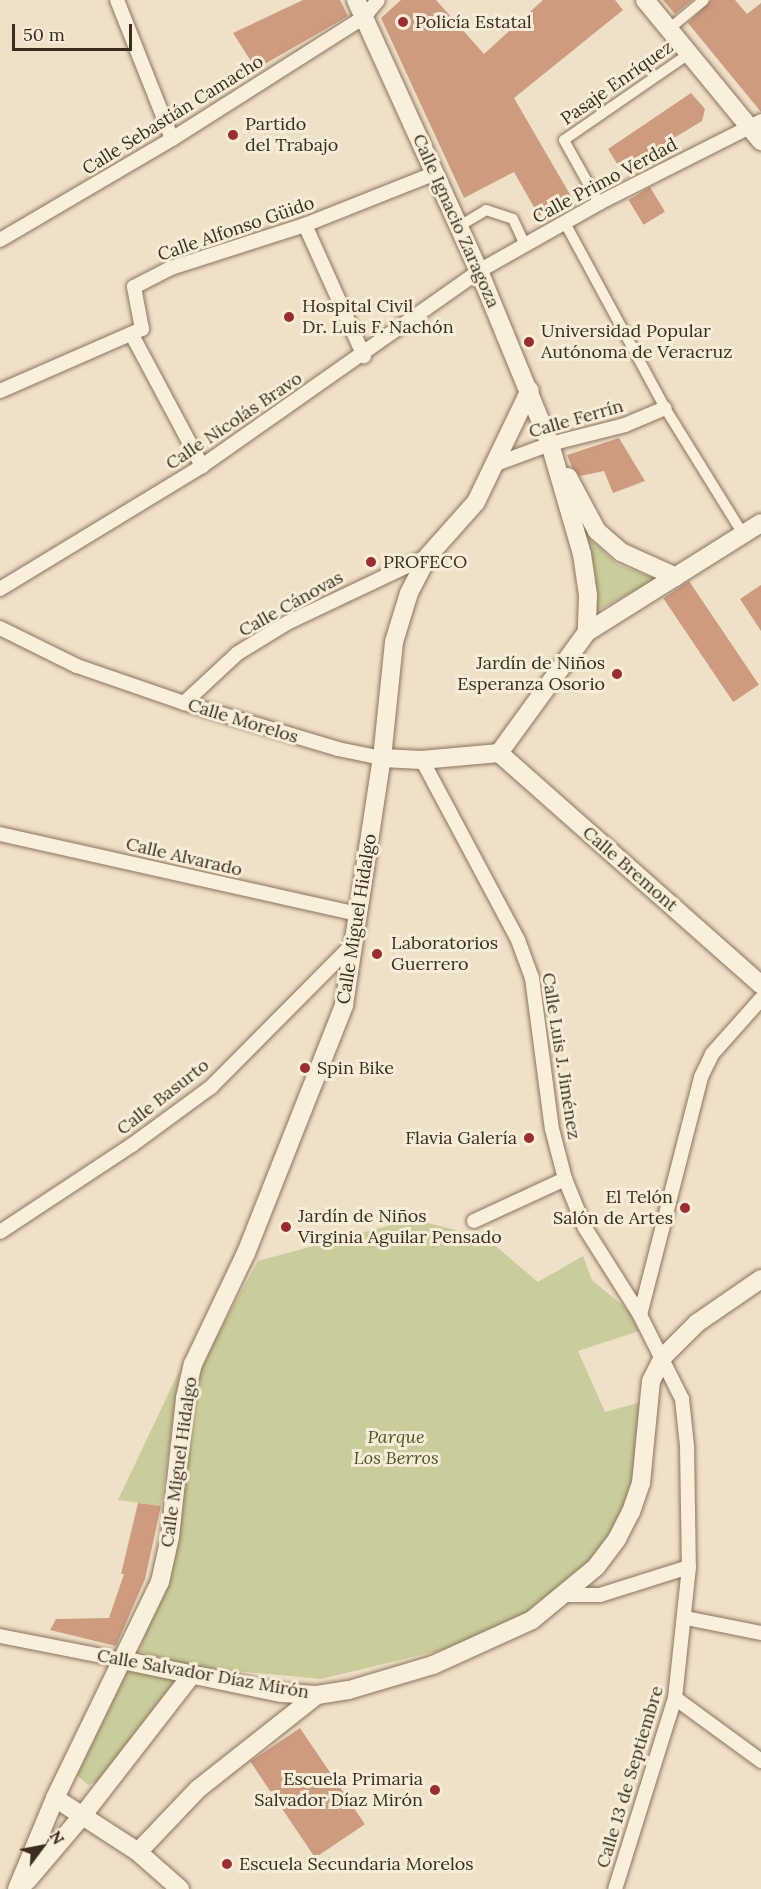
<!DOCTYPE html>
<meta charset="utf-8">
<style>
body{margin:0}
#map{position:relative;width:761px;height:1889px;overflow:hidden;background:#efe1c8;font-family:Lora,serif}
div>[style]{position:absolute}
.green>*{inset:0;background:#cacd9b}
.building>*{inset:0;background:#cd9b7e;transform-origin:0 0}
.roads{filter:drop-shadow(0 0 2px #8b735d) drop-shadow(0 0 2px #8b735d)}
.pedestrian>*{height:10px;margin:-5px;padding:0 5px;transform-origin:5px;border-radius:5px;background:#f9efdc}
.minor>*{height:14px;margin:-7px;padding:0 7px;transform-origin:7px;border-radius:7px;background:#f9efdc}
.secondary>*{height:18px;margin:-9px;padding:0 9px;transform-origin:9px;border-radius:9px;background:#f9efdc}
.dots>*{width:16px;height:16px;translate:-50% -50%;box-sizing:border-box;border:3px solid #f6ecd8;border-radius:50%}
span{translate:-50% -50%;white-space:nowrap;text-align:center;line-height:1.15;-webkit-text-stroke:6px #f6ecd8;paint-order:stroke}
.poi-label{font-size:18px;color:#3b2c20}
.left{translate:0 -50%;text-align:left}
.right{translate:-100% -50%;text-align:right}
.street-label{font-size:18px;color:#3b2c20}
.park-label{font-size:18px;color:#4e5827;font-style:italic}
.north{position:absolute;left:12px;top:1817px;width:60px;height:60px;-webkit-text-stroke:4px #f6ecd8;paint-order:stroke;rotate:58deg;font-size:16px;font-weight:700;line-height:24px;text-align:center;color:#3b2c20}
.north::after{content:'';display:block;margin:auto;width:21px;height:27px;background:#3b2c20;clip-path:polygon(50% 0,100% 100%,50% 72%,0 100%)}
.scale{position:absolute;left:12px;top:24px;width:120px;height:27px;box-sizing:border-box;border:3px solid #3b2c20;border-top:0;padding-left:8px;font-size:18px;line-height:21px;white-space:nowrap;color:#3b2c20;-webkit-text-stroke:4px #f6ecd8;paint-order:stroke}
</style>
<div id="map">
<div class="green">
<i style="clip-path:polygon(585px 535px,617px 564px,656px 579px,595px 612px,596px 579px)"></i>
<i style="clip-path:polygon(413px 1219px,486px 1238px,538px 1282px,583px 1256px,592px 1280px,628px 1310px,639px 1331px,578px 1351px,605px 1412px,641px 1402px,643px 1476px,603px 1559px,504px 1635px,321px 1679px,193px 1667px,139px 1651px,173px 1557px,199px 1369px,258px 1261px)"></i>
<i style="clip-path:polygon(180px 1369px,161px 1506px,118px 1500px)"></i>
<i style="clip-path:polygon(128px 1670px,177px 1678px,98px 1781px,88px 1785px,77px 1775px)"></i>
</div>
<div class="building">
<i style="clip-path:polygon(303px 0,340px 0,348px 16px,256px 69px,233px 33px)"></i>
<i style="clip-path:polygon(401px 0,436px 0,484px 54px,543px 0,615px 0,623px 10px,514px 98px,572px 198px,539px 216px,514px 172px,464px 198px,381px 18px)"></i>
<i style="clip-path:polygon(663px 0,692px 0,675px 14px)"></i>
<i style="clip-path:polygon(711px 0,735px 0,747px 14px,761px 3px,761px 112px,688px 23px)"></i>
<i style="clip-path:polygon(691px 93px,705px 109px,702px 121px,621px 170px,608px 149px)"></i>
<i style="left:650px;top:187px;width:29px;height:25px;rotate:59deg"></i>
<i style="clip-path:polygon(619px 438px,645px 481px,613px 493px,604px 471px,580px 476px,572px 467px,567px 455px)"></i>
<i style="left:689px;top:581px;width:125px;height:31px;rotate:56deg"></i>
<i style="clip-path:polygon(761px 585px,761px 631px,740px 599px)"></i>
<i style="clip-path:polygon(138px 1503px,161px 1506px,145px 1579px,116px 1646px,50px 1630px,56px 1619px,109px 1618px,124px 1574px,121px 1574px)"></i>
<i style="left:300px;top:1728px;width:116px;height:60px;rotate:56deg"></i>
</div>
<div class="roads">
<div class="pedestrian">
<i style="left:669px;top:29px;width:45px;rotate:-39.6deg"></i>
<i style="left:599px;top:203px;width:72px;rotate:-119.1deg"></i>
<i style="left:564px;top:140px;width:153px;rotate:-34.6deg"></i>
<i style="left:565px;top:223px;width:210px;rotate:61.6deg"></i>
<i style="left:665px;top:408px;width:148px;rotate:58.2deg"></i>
<i style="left:458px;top:227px;width:33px;rotate:-31deg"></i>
<i style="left:486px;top:210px;width:28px;rotate:18deg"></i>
<i style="left:513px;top:219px;width:29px;rotate:65deg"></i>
</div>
<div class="minor">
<i style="left:117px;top:0;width:149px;rotate:68.4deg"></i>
<i style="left:305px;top:225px;width:144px;rotate:65.8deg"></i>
<i style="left:0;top:240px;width:199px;rotate:-30.4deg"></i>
<i style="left:172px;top:139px;width:226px;rotate:-32.4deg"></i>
<i style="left:363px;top:18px;width:23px;rotate:-50deg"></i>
<i style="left:132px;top:335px;width:149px;rotate:61.9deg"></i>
<i style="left:0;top:391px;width:155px;rotate:-23.6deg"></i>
<i style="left:142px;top:329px;width:43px;rotate:-100.8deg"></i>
<i style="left:134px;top:287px;width:42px;rotate:-27.2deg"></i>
<i style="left:171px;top:268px;width:141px;rotate:-17.8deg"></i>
<i style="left:305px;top:225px;width:141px;rotate:-21.7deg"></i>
<i style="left:496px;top:464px;width:58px;rotate:-20.3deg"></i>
<i style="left:550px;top:444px;width:77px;rotate:-14.2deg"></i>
<i style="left:625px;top:425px;width:43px;rotate:-23deg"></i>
<i style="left:0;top:589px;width:237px;rotate:-31.3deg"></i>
<i style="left:202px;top:466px;width:339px;rotate:-35.1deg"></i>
<i style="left:479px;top:271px;width:138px;rotate:-29.5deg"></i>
<i style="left:599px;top:203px;width:182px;rotate:-26.8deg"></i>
<i style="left:0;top:628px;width:86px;rotate:26.3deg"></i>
<i style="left:77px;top:666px;width:113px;rotate:19.1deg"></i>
<i style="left:184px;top:703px;width:161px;rotate:16.6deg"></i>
<i style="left:338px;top:749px;width:45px;rotate:11.6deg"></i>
<i style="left:184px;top:703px;width:74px;rotate:-42.8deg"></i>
<i style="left:238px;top:653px;width:57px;rotate:-31.5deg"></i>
<i style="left:287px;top:623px;width:156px;rotate:-25.4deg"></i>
<i style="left:422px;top:760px;width:204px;rotate:61.9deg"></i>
<i style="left:518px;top:940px;width:40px;rotate:69.8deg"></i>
<i style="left:532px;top:978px;width:152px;rotate:82.5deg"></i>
<i style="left:552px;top:1129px;width:52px;rotate:75.4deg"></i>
<i style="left:565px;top:1179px;width:53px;rotate:67.8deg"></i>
<i style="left:585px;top:1228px;width:103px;rotate:57.7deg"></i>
<i style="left:640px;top:1315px;width:94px;rotate:63.4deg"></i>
<i style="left:682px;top:1399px;width:47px;rotate:83.9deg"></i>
<i style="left:687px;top:1446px;width:121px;rotate:89.1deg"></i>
<i style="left:689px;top:1567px;width:132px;rotate:96.1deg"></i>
<i style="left:675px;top:1698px;width:200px;rotate:107.4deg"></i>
<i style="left:0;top:834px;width:368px;rotate:12.6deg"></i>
<i style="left:474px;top:1221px;width:100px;rotate:-24.8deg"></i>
<i style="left:0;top:1232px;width:158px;rotate:-33.4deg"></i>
<i style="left:132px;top:1145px;width:98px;rotate:-36.3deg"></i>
<i style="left:211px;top:1087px;width:204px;rotate:-45.2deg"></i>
<i style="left:640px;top:1315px;width:246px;rotate:-75.6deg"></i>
<i style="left:701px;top:1077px;width:25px;rotate:-64deg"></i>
<i style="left:712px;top:1054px;width:74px;rotate:-48.3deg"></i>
<i style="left:565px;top:1595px;width:35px"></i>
<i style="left:600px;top:1595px;width:93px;rotate:-17.5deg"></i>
<i style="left:686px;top:1618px;width:76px;rotate:11.3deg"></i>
<i style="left:0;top:1636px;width:124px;rotate:11.1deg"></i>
<i style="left:675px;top:1698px;width:107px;rotate:36.2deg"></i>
</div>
<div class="secondary">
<i style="left:356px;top:0;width:298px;rotate:65.6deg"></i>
<i style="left:479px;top:271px;width:187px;rotate:67.7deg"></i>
<i style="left:550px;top:444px;width:115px;rotate:73.8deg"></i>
<i style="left:582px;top:554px;width:41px;rotate:81.7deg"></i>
<i style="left:588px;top:595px;width:37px;rotate:92deg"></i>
<i style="left:645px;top:0;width:183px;rotate:50.6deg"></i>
<i style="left:568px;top:477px;width:61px;rotate:61.8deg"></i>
<i style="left:597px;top:531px;width:32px;rotate:41deg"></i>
<i style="left:621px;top:552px;width:60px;rotate:24.4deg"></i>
<i style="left:499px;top:753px;width:150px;rotate:-54deg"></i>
<i style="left:587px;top:632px;width:205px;rotate:-32.1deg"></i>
<i style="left:499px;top:753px;width:350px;rotate:41.5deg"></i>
<i style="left:382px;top:758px;width:40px;rotate:2.9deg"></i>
<i style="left:422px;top:760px;width:77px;rotate:-5.2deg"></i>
<i style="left:122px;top:1660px;width:162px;rotate:11.7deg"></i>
<i style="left:281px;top:1693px;width:36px;rotate:3deg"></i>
<i style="left:317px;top:1695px;width:32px;rotate:-9deg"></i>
<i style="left:349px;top:1690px;width:88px;rotate:-16.6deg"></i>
<i style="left:433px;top:1665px;width:109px;rotate:-24.4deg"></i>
<i style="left:532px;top:1620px;width:83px;rotate:-39.6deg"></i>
<i style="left:596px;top:1567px;width:35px;rotate:-53deg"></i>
<i style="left:617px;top:1539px;width:30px;rotate:-63deg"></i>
<i style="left:631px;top:1512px;width:31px;rotate:-71deg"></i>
<i style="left:641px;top:1483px;width:102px;rotate:-84.4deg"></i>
<i style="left:651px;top:1381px;width:27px;rotate:-63deg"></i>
<i style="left:663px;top:1357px;width:48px;rotate:-45deg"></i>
<i style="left:697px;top:1323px;width:78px;rotate:-34.5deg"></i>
<i style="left:55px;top:1798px;width:99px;rotate:33deg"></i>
<i style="left:138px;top:1852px;width:56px;rotate:41.4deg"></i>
<i style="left:138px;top:1852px;width:87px;rotate:-46.4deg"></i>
<i style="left:198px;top:1789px;width:152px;rotate:-38.3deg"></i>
<i style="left:27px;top:1881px;width:87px;rotate:-49.7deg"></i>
<i style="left:83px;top:1815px;width:176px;rotate:-52.2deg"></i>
<i style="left:17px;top:1889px;width:99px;rotate:-67.3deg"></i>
<i style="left:55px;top:1798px;width:240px;rotate:-64.1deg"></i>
<i style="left:160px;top:1582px;width:46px;rotate:-77.5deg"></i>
<i style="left:170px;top:1537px;width:140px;rotate:-83.8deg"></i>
<i style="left:185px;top:1398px;width:35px;rotate:-77deg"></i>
<i style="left:193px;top:1364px;width:123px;rotate:-64.5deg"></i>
<i style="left:246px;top:1253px;width:267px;rotate:-68.4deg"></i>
<i style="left:344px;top:1005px;width:250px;rotate:-81.3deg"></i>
<i style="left:382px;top:758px;width:117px;rotate:-84.1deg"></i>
<i style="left:394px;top:642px;width:51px;rotate:-73deg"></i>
<i style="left:409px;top:593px;width:42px;rotate:-62.8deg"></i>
<i style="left:428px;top:556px;width:72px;rotate:-48.4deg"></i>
<i style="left:476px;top:502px;width:124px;rotate:-64.3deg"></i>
</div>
</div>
<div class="dots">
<i style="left:403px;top:22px;background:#9a2d32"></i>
<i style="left:233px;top:135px;background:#9a2d32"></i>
<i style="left:289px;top:317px;background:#9a2d32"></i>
<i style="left:529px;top:342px;background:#9a2d32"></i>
<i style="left:371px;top:562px;background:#9a2d32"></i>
<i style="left:617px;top:674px;background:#9a2d32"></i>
<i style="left:377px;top:954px;background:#9a2d32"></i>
<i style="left:305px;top:1068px;background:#9a2d32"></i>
<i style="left:529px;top:1138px;background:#9a2d32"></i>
<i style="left:685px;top:1208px;background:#9a2d32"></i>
<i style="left:286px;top:1227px;background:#9a2d32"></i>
<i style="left:435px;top:1790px;background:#9a2d32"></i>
<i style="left:227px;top:1864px;background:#9a2d32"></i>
</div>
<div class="poi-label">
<span class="left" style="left:415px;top:22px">Policía Estatal</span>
<span class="left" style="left:245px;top:135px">Partido<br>del Trabajo</span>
<span class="left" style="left:302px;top:317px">Hospital Civil<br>Dr. Luis F. Nachón</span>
<span class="left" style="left:541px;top:342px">Universidad Popular<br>Autónoma de Veracruz</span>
<span class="left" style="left:383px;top:562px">PROFECO</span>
<span class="right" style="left:605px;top:674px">Jardín de Niños<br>Esperanza Osorio</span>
<span class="left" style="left:391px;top:954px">Laboratorios<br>Guerrero</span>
<span class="left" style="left:317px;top:1068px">Spin Bike</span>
<span class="right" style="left:517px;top:1138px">Flavia Galería</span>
<span class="right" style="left:673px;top:1208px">El Telón<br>Salón de Artes</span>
<span class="left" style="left:298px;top:1227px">Jardín de Niños<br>Virginia Aguilar Pensado</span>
<span class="right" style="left:423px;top:1790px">Escuela Primaria<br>Salvador Díaz Mirón</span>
<span class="left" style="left:239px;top:1864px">Escuela Secundaria Morelos</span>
</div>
<div class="street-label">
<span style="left:617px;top:83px;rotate:-35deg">Pasaje Enríquez</span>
<span style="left:173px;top:115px;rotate:-32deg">Calle Sebastián Camacho</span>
<span style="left:605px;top:181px;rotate:-28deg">Calle Primo Verdad</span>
<span style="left:456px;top:221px;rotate:66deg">Calle Ignacio Zaragoza</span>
<span style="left:236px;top:229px;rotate:-19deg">Calle Alfonso Güido</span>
<span style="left:576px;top:419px;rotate:-16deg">Calle Ferrín</span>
<span style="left:234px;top:421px;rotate:-34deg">Calle Nicolás Bravo</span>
<span style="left:291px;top:604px;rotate:-29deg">Calle Cánovas</span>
<span style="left:243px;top:721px;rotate:17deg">Calle Morelos</span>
<span style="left:184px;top:857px;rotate:13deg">Calle Alvarado</span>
<span style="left:630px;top:869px;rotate:41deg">Calle Bremont</span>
<span style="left:357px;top:919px;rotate:-81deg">Calle Miguel Hidalgo</span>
<span style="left:561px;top:1056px;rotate:81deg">Calle Luis J. Jiménez</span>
<span style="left:163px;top:1097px;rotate:-38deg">Calle Basurto</span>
<span style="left:179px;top:1462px;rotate:-82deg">Calle Miguel Hidalgo</span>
<span style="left:203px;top:1674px;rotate:10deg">Calle Salvador Díaz Mirón</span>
<span style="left:630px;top:1777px;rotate:-73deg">Calle 13 de Septiembre</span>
</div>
<div class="park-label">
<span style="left:396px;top:1448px">Parque<br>Los Berros</span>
</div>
<div class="north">N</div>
<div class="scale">50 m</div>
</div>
